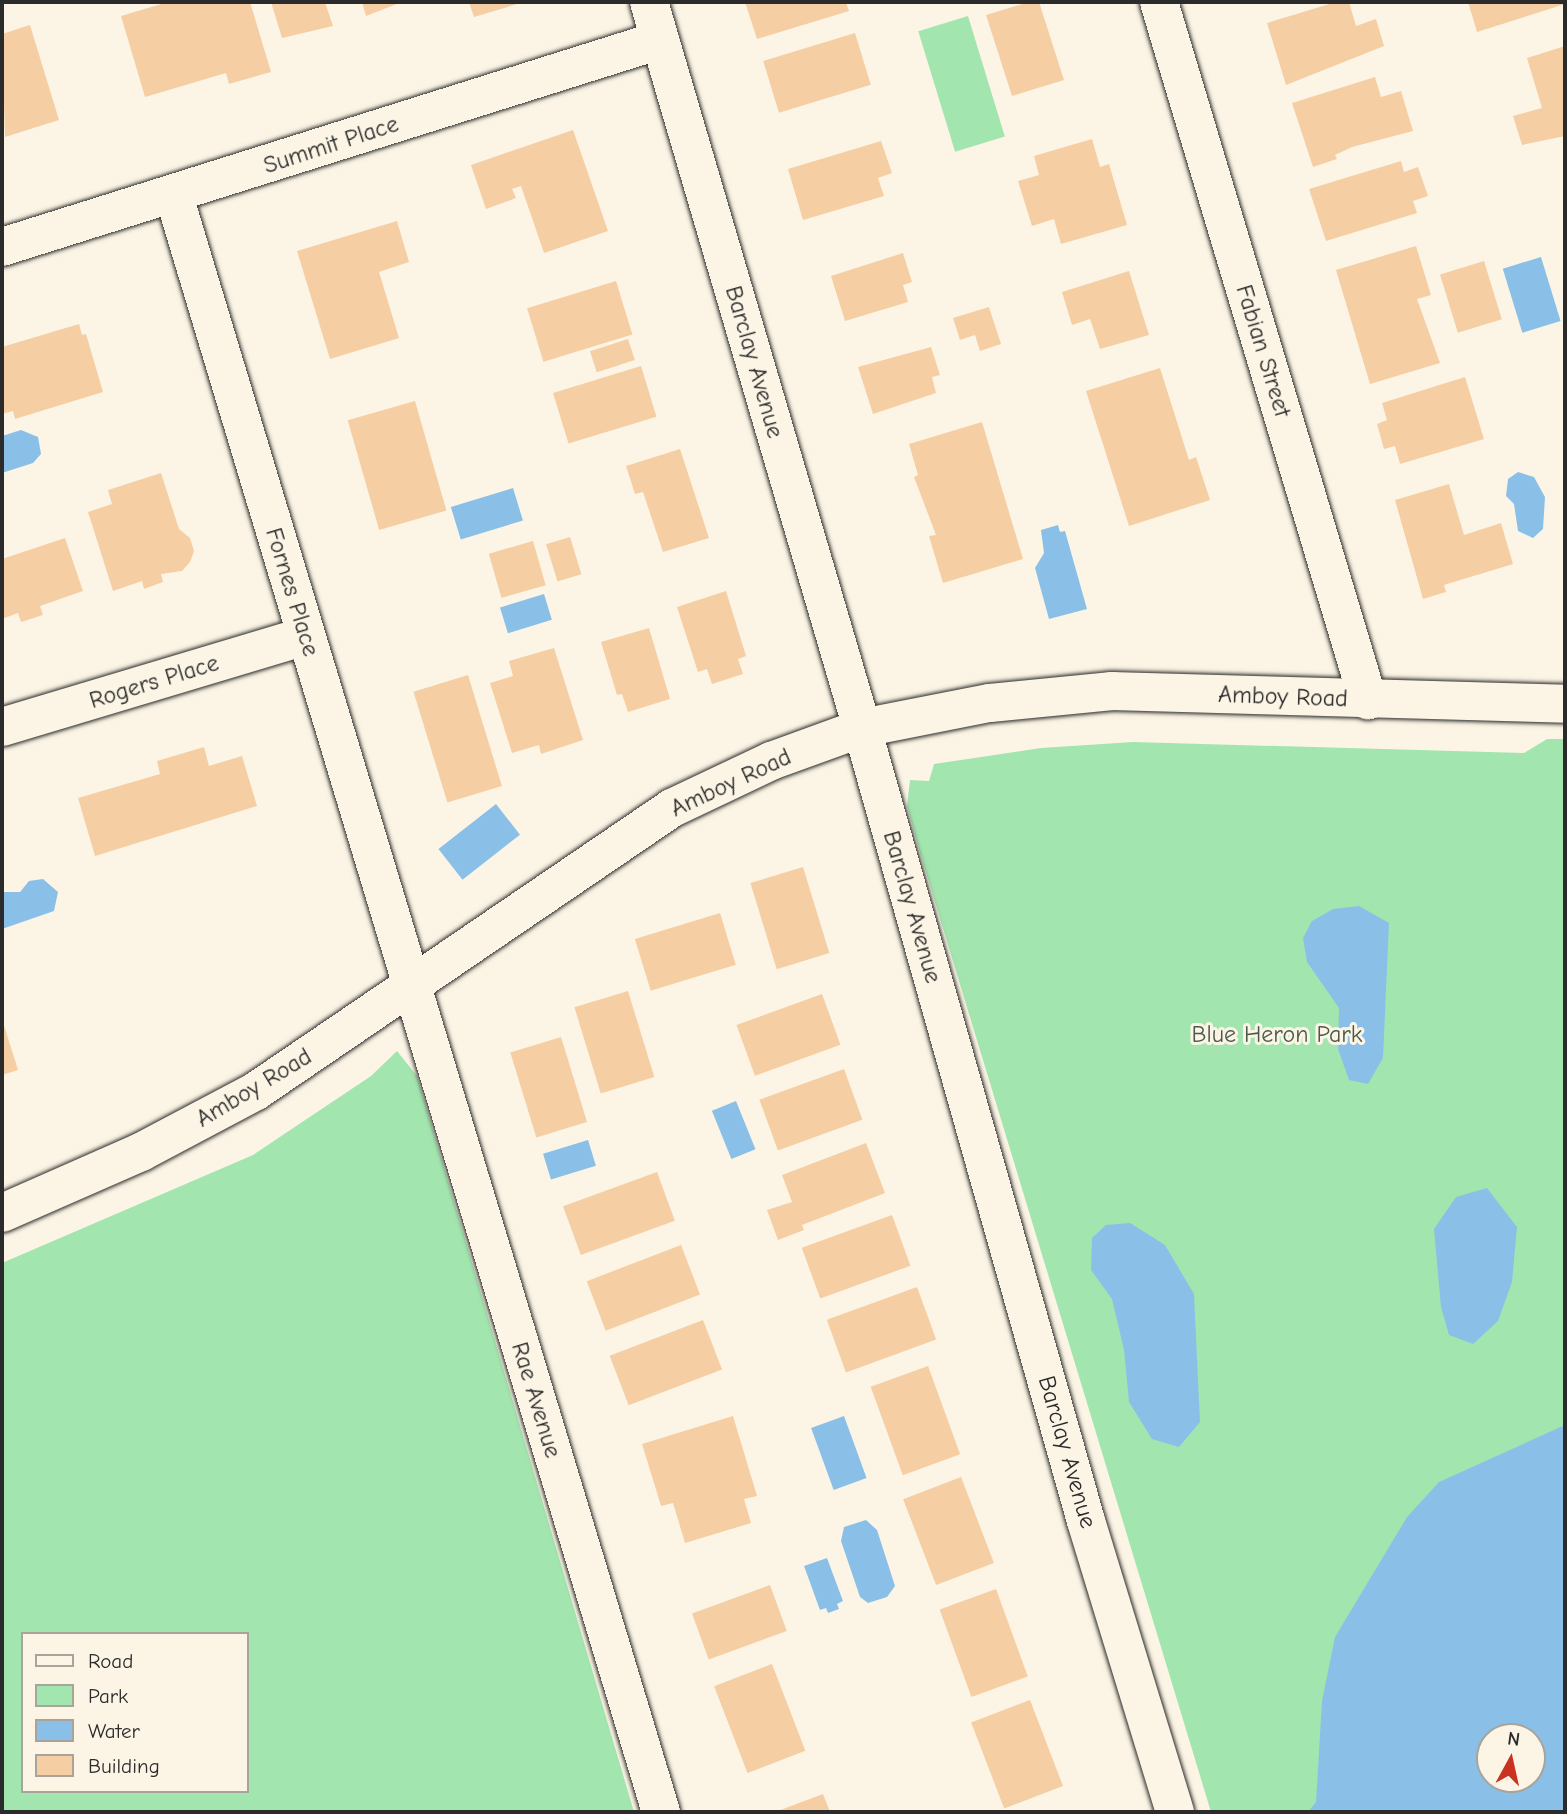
<!DOCTYPE html>
<style>
body{margin:0}
#map{position:relative;width:1567px;height:1814px;overflow:hidden;background:#fcf5e5;font-family:"Comic Neue",sans-serif}
div>[style]{position:absolute}
.green>*{inset:0;background:#a3e5af;transform-origin:0 0}
.water>*{inset:0;background:#8ac0e8;transform-origin:0 0}
.building>*{inset:0;background:#f5cea4;transform-origin:0 0}
.roads{filter:drop-shadow(0 0 2px #2b2b2b) drop-shadow(0 0 2px #2b2b2b)}
.minor>*{height:38px;margin:-19px;padding:0 19px;transform-origin:19px;border-radius:19px;background:#fcf5e5}
.secondary>*{height:38px;margin:-19px;padding:0 19px;transform-origin:19px;border-radius:19px;background:#fcf5e5}
span{translate:-50% -50%;white-space:nowrap;text-align:center;line-height:1.15;-webkit-text-stroke:6px #fcf5e5;paint-order:stroke}
.street-label{font-size:24px;color:#2b2b2b}
.park-label{font-size:24px;color:#495a4c}
.frame{position:absolute;inset:0;border:4px solid #2b2b2b;pointer-events:none}
.legend{position:absolute;left:21px;top:1632px;width:228px;height:161px;box-sizing:border-box;background:#fcf5e5;border:2px solid #a8a49b;margin:0;padding:9px 12px;list-style:none;font-size:21px;color:#2b2b2b}
.legend li{display:flex;align-items:center;gap:14px;height:35px}
.legend b{width:35px;border:2px solid #a8a49b}
.north{position:absolute;left:1476px;top:1723px;width:70px;height:70px;box-sizing:border-box;background:#fcf5e5;border:2px solid #a8a49b;border-radius:50%;rotate:8deg;font-size:19px;font-weight:700;line-height:28px;text-align:center;color:#2b2b2b}
.north::after{content:'';display:block;margin:auto;width:24px;height:32px;background:#c8321e;clip-path:polygon(50% 0,100% 100%,50% 72%,0 100%)}
</style>
<div id="map">
<div class="green">
<i style="left:968px;top:16px;width:126px;height:52px;rotate:73deg"></i>
<i style="clip-path:polygon(evenodd,1547px 739px,1565px 739px,1565px 1812px,1211px 1812px,919px 849px,907px 806px,910px 780px,929px 781px,934px 764px,1041px 748px,1133px 742px,1524px 753px,1547px 739px,1490px 1737px,1532px 1737px,1532px 1779px,1490px 1779px,1490px 1737px)"></i>
<i style="clip-path:polygon(evenodd,397px 1051px,417px 1076px,634px 1812px,2px 1812px,2px 1263px,253px 1155px,371px 1076px,397px 1051px,23px 1634px,247px 1634px,247px 1791px,23px 1791px,23px 1634px)"></i>
</div>
<div class="water">
<i style="left:1541px;top:257px;width:67px;height:40px;rotate:73deg"></i>
<i style="clip-path:polygon(21px 430px,38px 437px,41px 454px,33px 463px,2px 473px,2px 436px)"></i>
<i style="clip-path:polygon(1518px 472px,1534px 477px,1545px 497px,1543px 529px,1533px 538px,1518px 531px,1514px 504px,1506px 496px,1508px 479px)"></i>
<i style="left:513px;top:488px;width:34px;height:65px;rotate:73deg"></i>
<i style="clip-path:polygon(1058px 525px,1060px 532px,1065px 531px,1087px 609px,1049px 619px,1035px 568px,1044px 553px,1041px 530px)"></i>
<i style="left:544px;top:594px;width:27px;height:46px;rotate:73deg"></i>
<i style="left:496px;top:804px;width:39px;height:73px;rotate:52deg"></i>
<i style="clip-path:polygon(43px 879px,58px 892px,54px 911px,2px 929px,2px 892px,20px 892px,29px 881px)"></i>
<i style="clip-path:polygon(1359px 906px,1389px 923px,1383px 1058px,1368px 1084px,1349px 1080px,1338px 1049px,1339px 1008px,1307px 962px,1303px 938px,1312px 921px,1333px 909px)"></i>
<i style="left:736px;top:1101px;width:52px;height:26px;rotate:68deg"></i>
<i style="left:588px;top:1140px;width:27px;height:47px;rotate:73deg"></i>
<i style="clip-path:polygon(1487px 1188px,1517px 1227px,1512px 1282px,1498px 1321px,1473px 1344px,1449px 1335px,1441px 1307px,1434px 1229px,1456px 1197px)"></i>
<i style="clip-path:polygon(1130px 1223px,1165px 1245px,1194px 1294px,1200px 1422px,1179px 1447px,1152px 1439px,1129px 1402px,1124px 1350px,1112px 1299px,1091px 1270px,1092px 1238px,1106px 1225px)"></i>
<i style="left:844px;top:1416px;width:66px;height:35px;rotate:70deg"></i>
<i style="clip-path:polygon(evenodd,1565px 1425px,1565px 1812px,1308px 1812px,1316px 1802px,1322px 1701px,1335px 1637px,1407px 1517px,1439px 1482px,1565px 1425px,1490px 1737px,1532px 1737px,1532px 1779px,1490px 1779px,1490px 1737px)"></i>
<i style="clip-path:polygon(866px 1520px,877px 1530px,895px 1586px,887px 1597px,868px 1603px,860px 1597px,841px 1541px,844px 1527px)"></i>
<i style="clip-path:polygon(827px 1558px,843px 1601px,837px 1604px,839px 1609px,828px 1613px,826px 1608px,820px 1610px,804px 1566px)"></i>
</div>
<div class="building">
<i style="clip-path:polygon(168px 2px,250px 2px,271px 72px,229px 84px,226px 73px,145px 97px,121px 16px)"></i>
<i style="clip-path:polygon(271px 2px,325px 2px,333px 26px,282px 38px)"></i>
<i style="clip-path:polygon(362px 2px,402px 2px,366px 16px)"></i>
<i style="clip-path:polygon(469px 2px,524px 2px,474px 17px)"></i>
<i style="clip-path:polygon(745px 2px,846px 2px,849px 11px,757px 39px)"></i>
<i style="clip-path:polygon(1029px 2px,1039px 2px,1064px 80px,1012px 96px,986px 15px)"></i>
<i style="clip-path:polygon(1336px 2px,1349px 2px,1356px 26px,1376px 19px,1384px 46px,1286px 85px,1267px 23px)"></i>
<i style="clip-path:polygon(1468px 2px,1564px 2px,1565px 4px,1477px 32px)"></i>
<i style="clip-path:polygon(30px 25px,59px 120px,5px 137px,2px 34px)"></i>
<i style="left:855px;top:33px;width:54px;height:96px;rotate:73deg"></i>
<i style="clip-path:polygon(1565px 46px,1565px 136px,1522px 145px,1513px 116px,1542px 108px,1527px 58px)"></i>
<i style="clip-path:polygon(1375px 77px,1381px 97px,1401px 91px,1413px 131px,1352px 147px,1335px 155px,1337px 159px,1313px 167px,1292px 103px)"></i>
<i style="clip-path:polygon(573px 130px,608px 231px,544px 253px,521px 186px,512px 189px,516px 198px,486px 209px,471px 165px)"></i>
<i style="clip-path:polygon(1092px 139px,1100px 167px,1109px 164px,1127px 225px,1061px 244px,1054px 219px,1032px 226px,1018px 181px,1039px 175px,1034px 156px)"></i>
<i style="clip-path:polygon(881px 141px,892px 173px,878px 178px,884px 196px,803px 220px,788px 169px)"></i>
<i style="clip-path:polygon(1401px 161px,1404px 172px,1418px 167px,1428px 196px,1413px 201px,1417px 213px,1326px 241px,1309px 189px)"></i>
<i style="clip-path:polygon(397px 221px,409px 262px,379px 272px,399px 338px,330px 359px,297px 251px)"></i>
<i style="clip-path:polygon(1416px 246px,1431px 295px,1417px 299px,1440px 363px,1370px 384px,1336px 270px)"></i>
<i style="clip-path:polygon(903px 253px,912px 282px,903px 285px,908px 302px,845px 321px,831px 276px)"></i>
<i style="left:1484px;top:261px;width:61px;height:46px;rotate:73deg"></i>
<i style="clip-path:polygon(1129px 271px,1149px 335px,1100px 349px,1090px 319px,1072px 325px,1062px 292px)"></i>
<i style="left:616px;top:281px;width:56px;height:93px;rotate:73deg"></i>
<i style="clip-path:polygon(989px 307px,1001px 344px,980px 351px,975px 335px,960px 340px,953px 318px)"></i>
<i style="clip-path:polygon(79px 324px,82px 335px,86px 334px,103px 392px,15px 419px,13px 411px,2px 414px,2px 347px)"></i>
<i style="left:628px;top:339px;width:22px;height:40px;rotate:72deg"></i>
<i style="clip-path:polygon(931px 347px,940px 375px,932px 377px,936px 393px,873px 414px,858px 367px)"></i>
<i style="left:641px;top:366px;width:53px;height:92px;rotate:73deg"></i>
<i style="clip-path:polygon(1160px 368px,1189px 460px,1196px 457px,1210px 500px,1129px 526px,1086px 391px)"></i>
<i style="clip-path:polygon(1465px 377px,1484px 439px,1400px 464px,1395px 446px,1384px 449px,1377px 424px,1387px 420px,1382px 403px)"></i>
<i style="left:415px;top:401px;width:114px;height:70px;rotate:74deg"></i>
<i style="clip-path:polygon(982px 422px,1023px 559px,943px 583px,929px 536px,936px 535px,914px 477px,918px 475px,909px 444px)"></i>
<i style="clip-path:polygon(680px 449px,709px 538px,663px 552px,643px 492px,635px 494px,626px 466px)"></i>
<i style="clip-path:polygon(161px 473px,179px 529px,190px 538px,194px 551px,190px 562px,182px 571px,161px 574px,163px 582px,144px 589px,142px 581px,113px 591px,88px 512px,112px 504px,108px 490px)"></i>
<i style="clip-path:polygon(1449px 484px,1464px 535px,1501px 523px,1513px 564px,1444px 585px,1446px 592px,1423px 599px,1395px 500px)"></i>
<i style="left:570px;top:537px;width:39px;height:25px;rotate:73deg"></i>
<i style="clip-path:polygon(65px 538px,83px 591px,40px 606px,43px 615px,21px 622px,18px 613px,2px 619px,2px 559px)"></i>
<i style="left:533px;top:541px;width:46px;height:46px;rotate:74deg"></i>
<i style="clip-path:polygon(726px 591px,746px 656px,738px 659px,743px 674px,712px 684px,707px 669px,698px 672px,677px 607px)"></i>
<i style="clip-path:polygon(649px 628px,670px 699px,628px 712px,622px 694px,617px 695px,601px 642px)"></i>
<i style="clip-path:polygon(554px 648px,583px 740px,541px 754px,539px 745px,512px 753px,490px 683px,513px 676px,509px 661px)"></i>
<i style="left:468px;top:675px;width:116px;height:57px;rotate:73deg"></i>
<i style="clip-path:polygon(204px 747px,209px 766px,242px 756px,257px 806px,95px 856px,78px 798px,160px 774px,157px 761px)"></i>
<i style="left:803px;top:867px;width:90px;height:55px;rotate:73deg"></i>
<i style="left:720px;top:913px;width:54px;height:89px;rotate:73deg"></i>
<i style="left:628px;top:991px;width:90px;height:56px;rotate:73deg"></i>
<i style="left:822px;top:994px;width:54px;height:91px;rotate:70deg"></i>
<i style="clip-path:polygon(2px 1019px,18px 1070px,2px 1075px)"></i>
<i style="left:561px;top:1037px;width:89px;height:53px;rotate:73deg"></i>
<i style="left:844px;top:1069px;width:54px;height:90px;rotate:70deg"></i>
<i style="clip-path:polygon(866px 1143px,885px 1193px,802px 1225px,804px 1230px,778px 1240px,767px 1210px,792px 1202px,782px 1175px)"></i>
<i style="left:657px;top:1172px;width:52px;height:100px;rotate:70deg"></i>
<i style="left:892px;top:1215px;width:54px;height:96px;rotate:70deg"></i>
<i style="left:681px;top:1245px;width:53px;height:101px;rotate:69deg"></i>
<i style="left:917px;top:1287px;width:56px;height:96px;rotate:70deg"></i>
<i style="left:703px;top:1320px;width:53px;height:100px;rotate:69deg"></i>
<i style="left:928px;top:1366px;width:94px;height:61px;rotate:70deg"></i>
<i style="clip-path:polygon(733px 1416px,757px 1496px,744px 1499px,751px 1523px,685px 1543px,673px 1503px,661px 1506px,642px 1444px)"></i>
<i style="left:961px;top:1477px;width:92px;height:62px;rotate:69deg"></i>
<i style="left:770px;top:1585px;width:49px;height:83px;rotate:70deg"></i>
<i style="left:996px;top:1589px;width:93px;height:60px;rotate:70deg"></i>
<i style="left:772px;top:1664px;width:93px;height:62px;rotate:69deg"></i>
<i style="left:1030px;top:1700px;width:92px;height:63px;rotate:69deg"></i>
<i style="clip-path:polygon(823px 1794px,830px 1812px,775px 1812px)"></i>
</div>
<div class="roads">
<div class="minor">
<i style="left:649px;top:2px;width:757px;rotate:73.65deg"></i>
<i style="left:862px;top:728px;width:824px;rotate:74.23deg"></i>
<i style="left:1086px;top:1521px;width:304px;rotate:73deg"></i>
<i style="left:1159px;top:2px;width:729px;rotate:73.33deg"></i>
<i style="left:174px;top:196px;width:1688px;rotate:73.23deg"></i>
<i style="left:2px;top:247px;width:690px;rotate:-17.46deg"></i>
<i style="left:2px;top:727px;width:317px;rotate:-16.7deg"></i>
</div>
<div class="secondary">
<i style="left:2px;top:1213px;width:152px;rotate:-23.7deg"></i>
<i style="left:141px;top:1152px;width:130px;rotate:-27.9deg"></i>
<i style="left:256px;top:1091px;width:503px;rotate:-34.23deg"></i>
<i style="left:672px;top:808px;width:110px;rotate:-25.4deg"></i>
<i style="left:771px;top:761px;width:97px;rotate:-19.9deg"></i>
<i style="left:862px;top:728px;width:130px;rotate:-11.1deg"></i>
<i style="left:990px;top:703px;width:123px;rotate:-5.6deg"></i>
<i style="left:1112px;top:691px;width:453px;rotate:1.6deg"></i>
</div>
</div>
<div class="street-label">
<span style="left:331px;top:145px;rotate:-18deg">Summit Place</span>
<span style="left:1263px;top:351px;rotate:73deg">Fabian Street</span>
<span style="left:754px;top:362px;rotate:74deg">Barclay Avenue</span>
<span style="left:292px;top:592px;rotate:73deg">Fornes Place</span>
<span style="left:154px;top:682px;rotate:-17deg">Rogers Place</span>
<span style="left:1283px;top:697px;rotate:2deg">Amboy Road</span>
<span style="left:731px;top:783px;rotate:-25deg">Amboy Road</span>
<span style="left:912px;top:907px;rotate:74deg">Barclay Avenue</span>
<span style="left:254px;top:1088px;rotate:-31deg">Amboy Road</span>
<span style="left:536px;top:1400px;rotate:73deg">Rae Avenue</span>
<span style="left:1067px;top:1452px;rotate:74deg">Barclay Avenue</span>
</div>
<div class="park-label">
<span style="left:1277px;top:1035px">Blue Heron Park</span>
</div>
<div class="frame"></div>
<ul class="legend">
<li><b style="height:9px;background:#fcf5e5"></b>Road</li>
<li><b style="height:19px;background:#a3e5af"></b>Park</li>
<li><b style="height:19px;background:#8ac0e8"></b>Water</li>
<li><b style="height:19px;background:#f5cea4"></b>Building</li>
</ul>
<div class="north">N</div>
</div>
